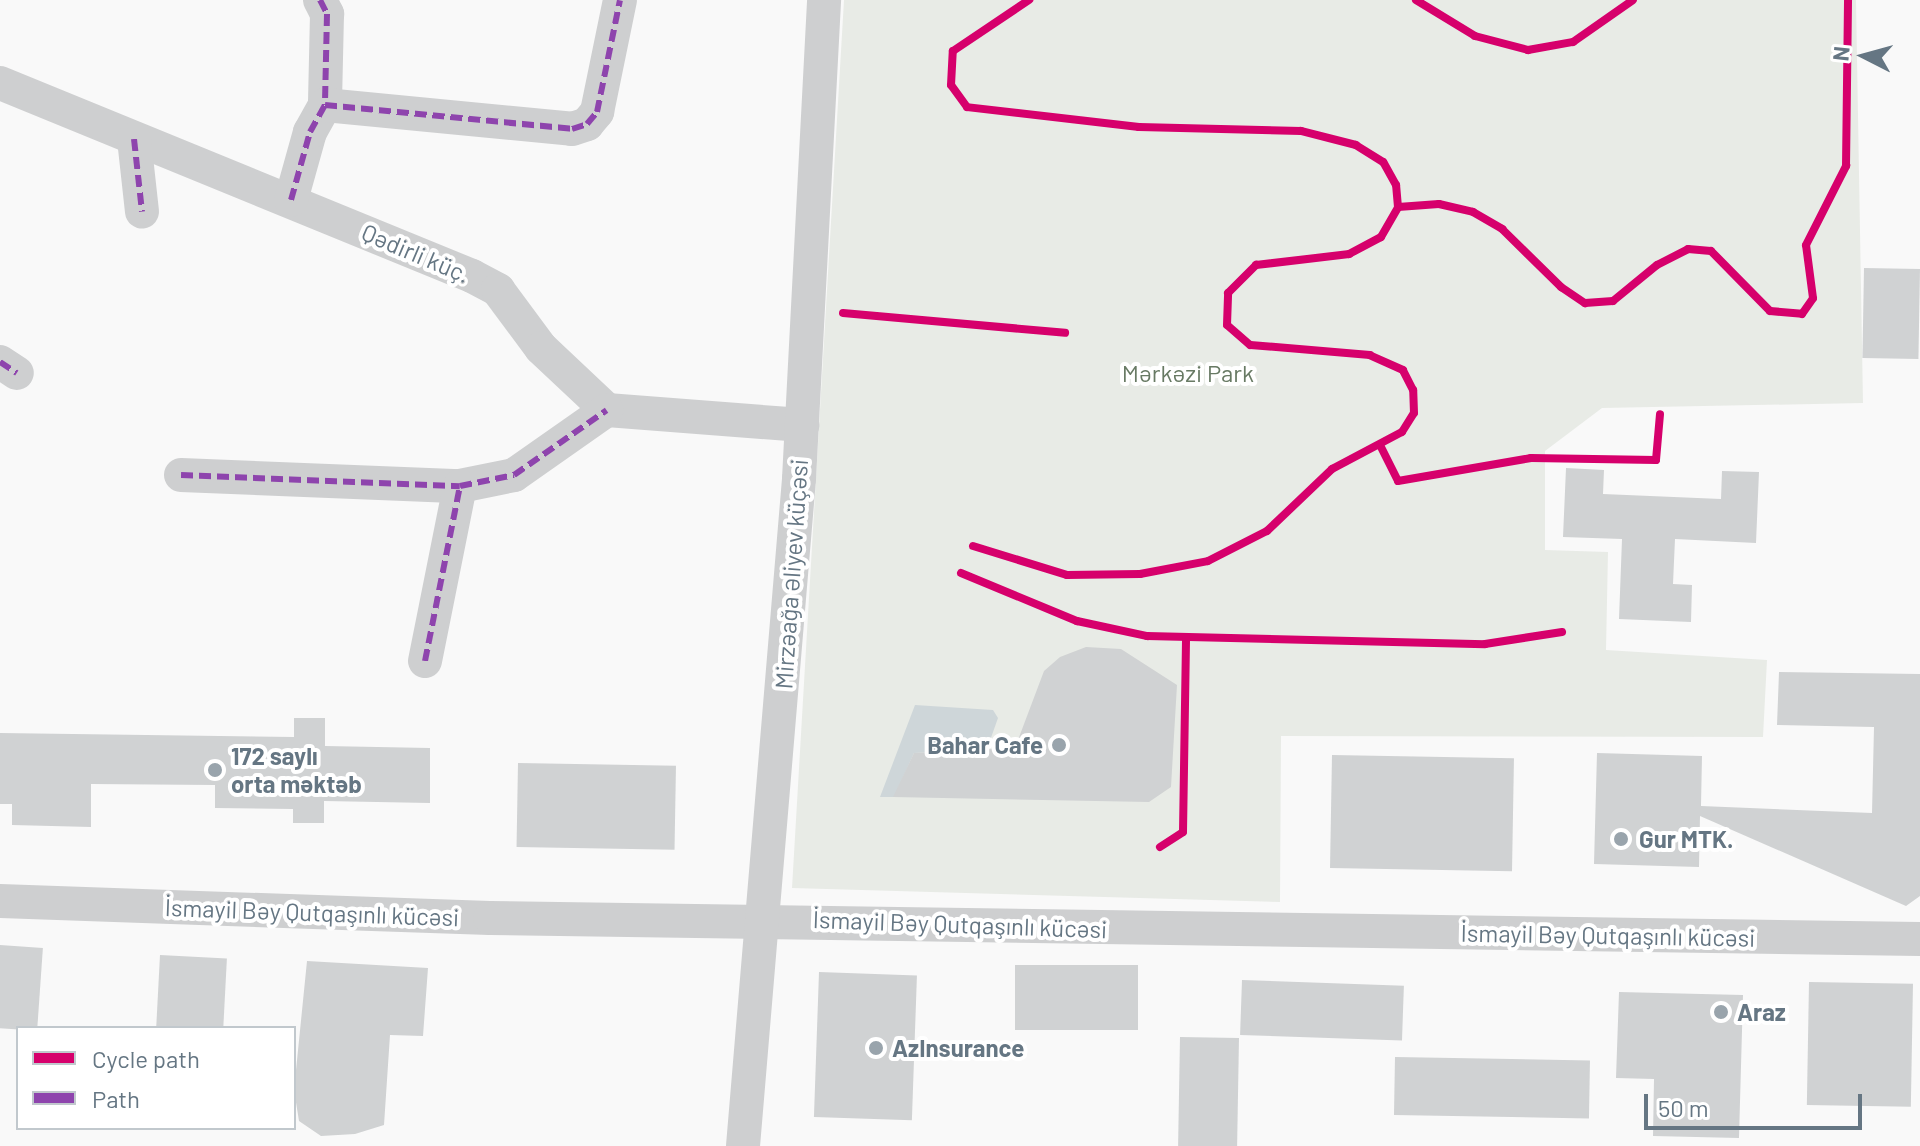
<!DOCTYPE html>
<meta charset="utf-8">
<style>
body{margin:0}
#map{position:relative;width:1920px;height:1146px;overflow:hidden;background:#f9f9f9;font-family:Barlow,sans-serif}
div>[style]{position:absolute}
.green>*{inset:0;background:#e8ebe6}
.water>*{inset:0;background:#ced6d9}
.building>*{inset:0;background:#d0d2d3;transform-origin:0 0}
.minor>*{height:34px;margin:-17px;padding:0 17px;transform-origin:17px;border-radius:17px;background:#cecfd0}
.quiet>*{height:6px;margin-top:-3px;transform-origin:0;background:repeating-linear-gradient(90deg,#8e44ad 0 12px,transparent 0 18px)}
.cycleway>*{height:8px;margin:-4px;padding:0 4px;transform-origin:4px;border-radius:4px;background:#d6006c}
.dots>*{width:22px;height:22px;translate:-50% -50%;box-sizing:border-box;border:4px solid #fff;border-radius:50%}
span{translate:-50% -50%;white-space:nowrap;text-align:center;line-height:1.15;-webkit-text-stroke:8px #fff;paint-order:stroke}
.street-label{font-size:24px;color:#657683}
.park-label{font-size:24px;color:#687a64}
.poi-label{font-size:24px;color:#657683;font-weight:700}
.right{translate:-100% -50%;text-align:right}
.left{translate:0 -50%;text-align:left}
.legend{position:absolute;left:16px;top:1026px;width:280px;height:104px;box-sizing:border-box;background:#fff;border:2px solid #c1c8cd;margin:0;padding:10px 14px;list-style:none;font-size:24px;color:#657683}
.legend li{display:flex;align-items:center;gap:16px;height:40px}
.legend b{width:40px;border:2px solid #c1c8cd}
.north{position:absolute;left:1824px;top:16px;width:80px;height:80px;-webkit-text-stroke:6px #fff;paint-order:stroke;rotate:276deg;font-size:22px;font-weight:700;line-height:32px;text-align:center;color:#657683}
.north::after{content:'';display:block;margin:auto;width:28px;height:36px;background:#657683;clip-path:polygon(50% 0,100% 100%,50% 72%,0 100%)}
.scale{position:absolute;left:1644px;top:1094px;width:218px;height:36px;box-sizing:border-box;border:4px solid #657683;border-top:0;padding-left:10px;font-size:24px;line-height:28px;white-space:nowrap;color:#657683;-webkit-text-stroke:6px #fff;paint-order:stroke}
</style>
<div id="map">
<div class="green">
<i style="clip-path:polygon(844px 0,1856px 0,1863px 403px,1602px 408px,1545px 451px,1545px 550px,1608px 552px,1606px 650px,1767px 660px,1763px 737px,1281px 736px,1280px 902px,792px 888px)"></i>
</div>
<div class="water">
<i style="clip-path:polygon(915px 705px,993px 710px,998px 718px,987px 749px,914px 753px,894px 797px,880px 797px)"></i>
</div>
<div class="building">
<i style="left:1864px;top:268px;width:56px;height:90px;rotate:1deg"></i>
<i style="clip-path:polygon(1566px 468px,1604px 470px,1603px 494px,1721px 499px,1722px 471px,1759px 472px,1756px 543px,1675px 539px,1673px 584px,1692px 585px,1691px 622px,1619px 619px,1622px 539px,1563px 537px)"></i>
<i style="clip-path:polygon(1086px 647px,1121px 649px,1177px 685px,1171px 787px,1149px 802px,893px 797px,914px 753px,1015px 748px,1044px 671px,1060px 657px)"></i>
<i style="clip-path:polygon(1779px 672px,1920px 674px,1920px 896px,1906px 906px,1700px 816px,1699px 867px,1594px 864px,1597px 753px,1702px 756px,1701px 806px,1872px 813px,1874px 727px,1777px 725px)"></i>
<i style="clip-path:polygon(294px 718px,325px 718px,325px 746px,430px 748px,430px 803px,324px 801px,324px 823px,293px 823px,293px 809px,215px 808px,215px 785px,91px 784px,91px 827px,12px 825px,12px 804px,0 804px,0 733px,294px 737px)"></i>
<i style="left:1332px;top:755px;width:182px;height:113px;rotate:1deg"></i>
<i style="left:518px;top:763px;width:158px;height:84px;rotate:1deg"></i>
<i style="left:0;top:945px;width:43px;height:83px;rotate:4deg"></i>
<i style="left:160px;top:955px;width:67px;height:73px;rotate:3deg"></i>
<i style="clip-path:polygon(307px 961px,428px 968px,423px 1036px,390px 1035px,384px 1125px,355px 1134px,321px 1136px,299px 1121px,294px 1090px)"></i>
<i style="left:1015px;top:965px;width:123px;height:65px"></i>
<i style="left:819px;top:972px;width:98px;height:145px;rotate:2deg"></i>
<i style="left:1242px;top:980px;width:162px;height:55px;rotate:2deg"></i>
<i style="left:1809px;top:982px;width:104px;height:123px;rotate:1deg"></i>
<i style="clip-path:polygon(1619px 992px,1743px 995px,1739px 1138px,1653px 1136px,1654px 1079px,1616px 1078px)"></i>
<i style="left:1180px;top:1037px;width:59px;height:109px;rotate:1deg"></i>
<i style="left:1395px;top:1057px;width:195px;height:58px;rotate:1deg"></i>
</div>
<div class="minor">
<i style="left:320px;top:0;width:16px;rotate:63deg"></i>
<i style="left:327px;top:14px;width:91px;rotate:91.3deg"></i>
<i style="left:0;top:83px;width:510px;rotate:22.24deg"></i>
<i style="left:472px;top:276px;width:30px;rotate:28deg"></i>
<i style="left:498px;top:290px;width:72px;rotate:53.4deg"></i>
<i style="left:541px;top:348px;width:91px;rotate:43.2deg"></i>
<i style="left:607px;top:410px;width:196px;rotate:4.4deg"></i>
<i style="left:134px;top:139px;width:73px;rotate:83.7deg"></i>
<i style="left:291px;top:200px;width:71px;rotate:-74.4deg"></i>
<i style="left:310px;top:132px;width:31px;rotate:-61deg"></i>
<i style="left:325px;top:105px;width:248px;rotate:5.5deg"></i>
<i style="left:572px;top:129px;width:16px;rotate:-18deg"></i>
<i style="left:587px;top:124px;width:16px;rotate:-50deg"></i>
<i style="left:597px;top:112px;width:114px;rotate:-78.4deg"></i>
<i style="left:0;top:362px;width:20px;rotate:33deg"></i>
<i style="left:181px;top:475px;width:279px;rotate:2.3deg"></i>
<i style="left:460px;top:486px;width:55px;rotate:-11.5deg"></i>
<i style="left:514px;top:475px;width:113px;rotate:-35deg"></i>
<i style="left:425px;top:661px;width:178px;rotate:-78.7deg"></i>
<i style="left:0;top:901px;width:490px;rotate:2deg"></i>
<i style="left:490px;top:918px;width:1430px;rotate:0.84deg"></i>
<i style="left:743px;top:1146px;width:669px;rotate:-85.2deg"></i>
<i style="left:799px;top:479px;width:480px;rotate:-87deg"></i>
</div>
<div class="quiet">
<i style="left:320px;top:0;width:16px;rotate:63deg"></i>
<i style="left:327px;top:14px;width:91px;rotate:91.3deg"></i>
<i style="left:134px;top:139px;width:73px;rotate:83.7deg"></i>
<i style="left:291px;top:200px;width:71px;rotate:-74.4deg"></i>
<i style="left:310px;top:132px;width:31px;rotate:-61deg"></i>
<i style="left:325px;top:105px;width:248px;rotate:5.5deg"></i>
<i style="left:572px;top:129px;width:16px;rotate:-18deg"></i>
<i style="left:587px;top:124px;width:16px;rotate:-50deg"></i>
<i style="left:597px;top:112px;width:114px;rotate:-78.4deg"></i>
<i style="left:0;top:362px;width:20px;rotate:33deg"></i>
<i style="left:181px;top:475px;width:279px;rotate:2.3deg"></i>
<i style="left:460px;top:486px;width:55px;rotate:-11.5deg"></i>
<i style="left:514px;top:475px;width:113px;rotate:-35deg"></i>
<i style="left:425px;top:661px;width:178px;rotate:-78.7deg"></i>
</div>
<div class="cycleway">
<i style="left:1416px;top:0;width:69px;rotate:31.4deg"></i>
<i style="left:1475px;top:36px;width:55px;rotate:14.8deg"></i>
<i style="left:1528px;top:50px;width:46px;rotate:-10.1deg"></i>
<i style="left:1573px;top:42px;width:73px;rotate:-35deg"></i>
<i style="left:1398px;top:207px;width:41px;rotate:-4.2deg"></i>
<i style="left:1439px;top:204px;width:35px;rotate:13deg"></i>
<i style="left:1473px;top:212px;width:34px;rotate:30deg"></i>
<i style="left:1502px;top:229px;width:83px;rotate:44.5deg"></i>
<i style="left:1561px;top:287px;width:29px;rotate:34deg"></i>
<i style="left:1585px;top:303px;width:28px;rotate:-4deg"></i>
<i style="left:1613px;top:301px;width:57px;rotate:-39.3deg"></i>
<i style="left:1657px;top:265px;width:35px;rotate:-27deg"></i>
<i style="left:1688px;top:249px;width:23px;rotate:5deg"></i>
<i style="left:1711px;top:251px;width:84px;rotate:45.5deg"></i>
<i style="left:1770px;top:311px;width:32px;rotate:5deg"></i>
<i style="left:1802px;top:314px;width:19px;rotate:-55deg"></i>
<i style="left:1813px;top:298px;width:53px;rotate:-97.5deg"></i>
<i style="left:1806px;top:245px;width:89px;rotate:-63.1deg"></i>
<i style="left:1846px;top:166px;width:166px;rotate:-89.3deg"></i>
<i style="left:843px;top:313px;width:223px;rotate:5.1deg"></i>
<i style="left:1380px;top:445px;width:40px;rotate:63.4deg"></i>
<i style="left:1398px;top:481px;width:135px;rotate:-9.8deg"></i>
<i style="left:1531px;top:458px;width:125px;rotate:0.9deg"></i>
<i style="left:1656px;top:460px;width:46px;rotate:-85deg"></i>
<i style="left:973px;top:546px;width:98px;rotate:17.1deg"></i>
<i style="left:1067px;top:575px;width:73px;rotate:-0.8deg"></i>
<i style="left:1140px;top:574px;width:69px;rotate:-10.8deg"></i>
<i style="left:1208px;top:561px;width:66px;rotate:-27deg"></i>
<i style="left:1267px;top:531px;width:90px;rotate:-43.6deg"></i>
<i style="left:1332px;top:469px;width:79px;rotate:-27.9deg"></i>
<i style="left:1402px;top:432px;width:22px;rotate:-58deg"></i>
<i style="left:1414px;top:413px;width:23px;rotate:-92deg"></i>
<i style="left:1413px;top:390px;width:22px;rotate:-117deg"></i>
<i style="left:1403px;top:370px;width:36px;rotate:-156deg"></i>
<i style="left:1370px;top:355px;width:120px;rotate:-175.2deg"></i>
<i style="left:1250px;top:345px;width:30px;rotate:-139deg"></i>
<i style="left:1227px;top:325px;width:32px;rotate:-88deg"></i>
<i style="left:1228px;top:293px;width:40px;rotate:-45deg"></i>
<i style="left:1256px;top:265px;width:94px;rotate:-6.7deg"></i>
<i style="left:1349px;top:254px;width:36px;rotate:-28deg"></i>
<i style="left:1381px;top:237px;width:34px;rotate:-60deg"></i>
<i style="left:1398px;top:207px;width:22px;rotate:-95deg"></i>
<i style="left:1396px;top:185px;width:26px;rotate:-119deg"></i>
<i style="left:1383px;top:162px;width:32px;rotate:-148deg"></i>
<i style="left:1356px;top:145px;width:57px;rotate:-165.7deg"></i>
<i style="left:1301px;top:131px;width:162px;rotate:-178.6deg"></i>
<i style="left:1139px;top:127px;width:173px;rotate:-173.4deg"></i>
<i style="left:967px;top:107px;width:27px;rotate:-126deg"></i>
<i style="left:951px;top:85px;width:34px;rotate:-87deg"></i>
<i style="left:953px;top:51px;width:92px;rotate:-33.9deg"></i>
<i style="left:961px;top:573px;width:126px;rotate:22.5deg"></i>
<i style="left:1077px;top:621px;width:72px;rotate:12.1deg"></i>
<i style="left:1147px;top:636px;width:338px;rotate:1.4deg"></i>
<i style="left:1485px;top:644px;width:78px;rotate:-8.9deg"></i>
<i style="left:1160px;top:847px;width:27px;rotate:-33deg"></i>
<i style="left:1183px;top:832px;width:194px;rotate:-89.1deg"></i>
</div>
<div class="dots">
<i style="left:1059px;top:745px;background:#99a4ac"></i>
<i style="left:215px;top:770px;background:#99a4ac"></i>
<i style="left:1621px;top:839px;background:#99a4ac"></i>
<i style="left:1721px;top:1012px;background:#99a4ac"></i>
<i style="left:876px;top:1048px;background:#99a4ac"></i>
</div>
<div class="street-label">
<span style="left:416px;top:253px;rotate:23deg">Qədirli küç.</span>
<span style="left:791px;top:574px;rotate:-86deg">Mirzəağa Əliyev küçəsi</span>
<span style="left:312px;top:912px;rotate:2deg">İsmayil Bəy Qutqaşınlı kücəsi</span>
<span style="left:960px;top:924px;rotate:2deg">İsmayil Bəy Qutqaşınlı kücəsi</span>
<span style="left:1608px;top:935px;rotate:1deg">İsmayil Bəy Qutqaşınlı kücəsi</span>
</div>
<div class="park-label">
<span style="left:1188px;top:373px">Mərkəzi Park</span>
</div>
<div class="poi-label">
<span class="right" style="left:1043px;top:745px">Bahar Cafe</span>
<span class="left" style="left:231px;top:770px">172 saylı<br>orta məktəb</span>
<span class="left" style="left:1639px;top:839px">Gur MTK.</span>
<span class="left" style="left:1737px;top:1012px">Araz</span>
<span class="left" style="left:892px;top:1048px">AzInsurance</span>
</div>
<ul class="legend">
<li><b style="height:10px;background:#d6006c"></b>Cycle path</li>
<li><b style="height:10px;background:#8e44ad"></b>Path</li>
</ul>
<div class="north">N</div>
<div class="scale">50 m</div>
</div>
